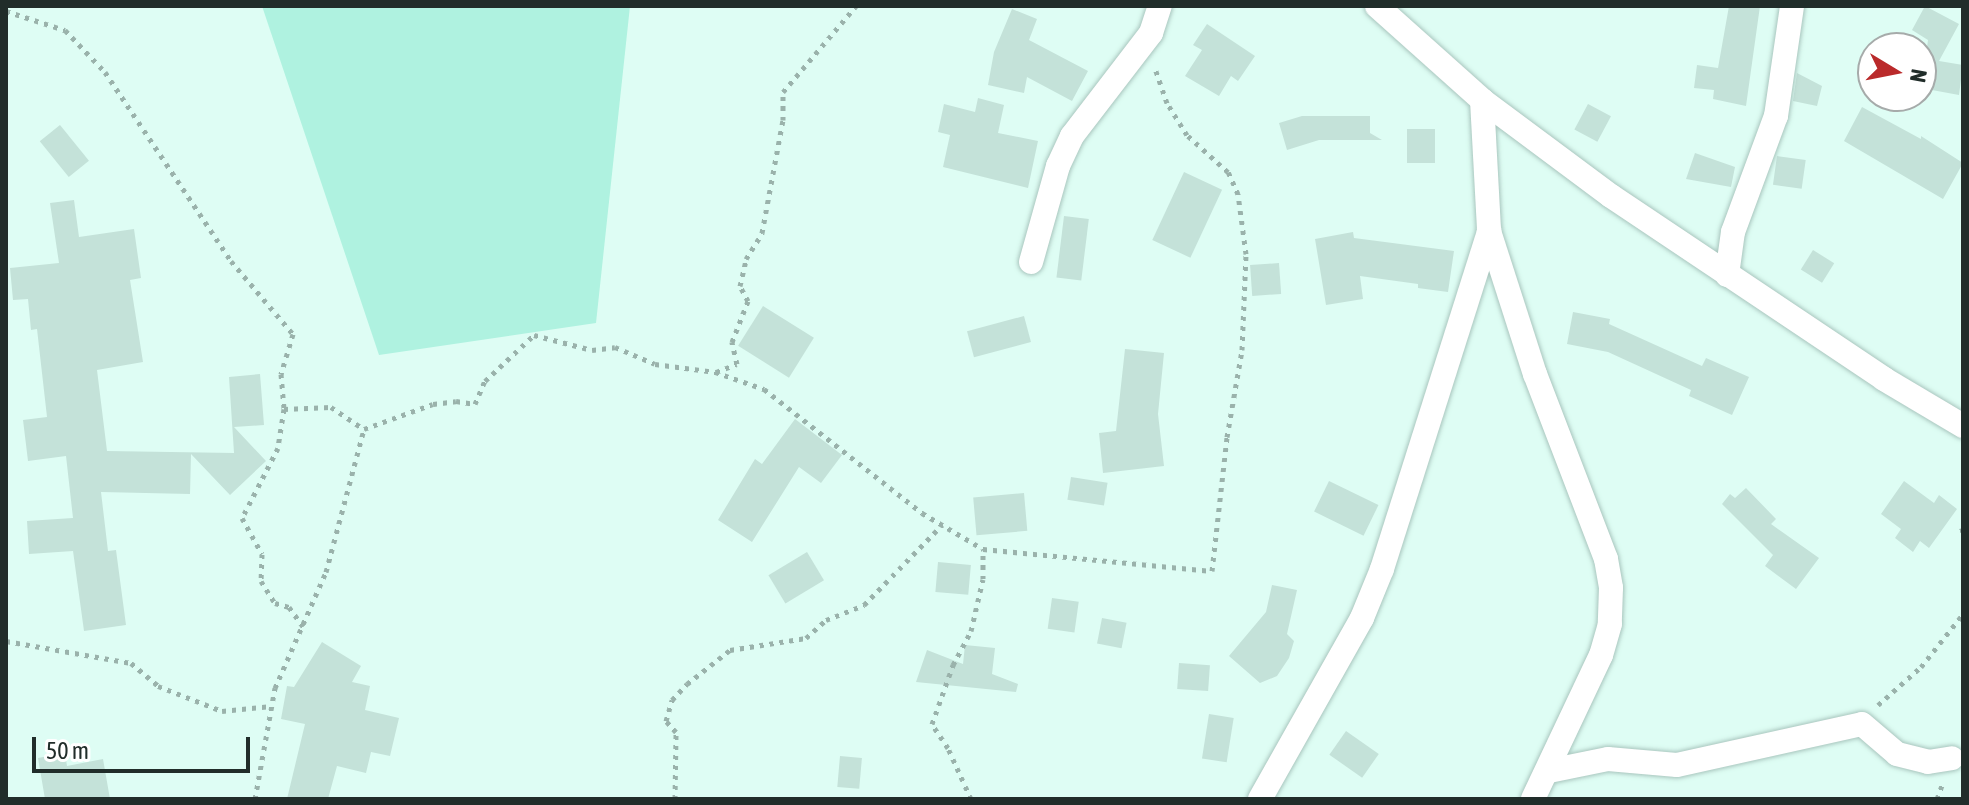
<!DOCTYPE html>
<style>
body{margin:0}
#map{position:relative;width:1969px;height:805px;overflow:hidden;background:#defdf4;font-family:"Asap Condensed",sans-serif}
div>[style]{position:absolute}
.green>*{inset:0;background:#aff2e0}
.building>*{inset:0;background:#c4e2d9;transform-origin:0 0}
.path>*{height:5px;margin-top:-2.5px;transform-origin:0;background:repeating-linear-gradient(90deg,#9ab2ab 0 4px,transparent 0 10px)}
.roads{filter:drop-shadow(0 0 2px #a9c6be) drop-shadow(0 0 2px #a9c6be)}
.street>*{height:24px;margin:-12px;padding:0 12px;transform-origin:12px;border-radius:12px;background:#fff}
span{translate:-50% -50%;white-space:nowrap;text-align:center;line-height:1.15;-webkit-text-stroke:7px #fff;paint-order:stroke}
.frame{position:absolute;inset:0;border:8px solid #212d2a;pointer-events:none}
.north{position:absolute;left:1857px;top:32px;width:80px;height:80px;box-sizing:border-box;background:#fff;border:2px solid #a6abaa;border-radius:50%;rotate:100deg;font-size:22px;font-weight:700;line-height:32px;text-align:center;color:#212d2a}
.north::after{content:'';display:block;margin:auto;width:28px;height:36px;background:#ba2a2b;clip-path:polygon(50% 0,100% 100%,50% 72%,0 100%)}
.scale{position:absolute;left:32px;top:737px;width:218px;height:36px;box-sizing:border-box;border:4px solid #212d2a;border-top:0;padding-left:10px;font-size:24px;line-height:28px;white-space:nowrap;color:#212d2a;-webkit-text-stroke:6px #fff;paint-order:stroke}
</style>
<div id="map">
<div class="green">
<i style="clip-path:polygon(262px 6px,630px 6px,596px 323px,379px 355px)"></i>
</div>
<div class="building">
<i style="clip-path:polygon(1729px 6px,1760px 6px,1746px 106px,1713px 99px,1714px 90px,1694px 88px,1697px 65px,1718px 68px)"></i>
<i style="clip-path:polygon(1925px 6px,1959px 24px,1939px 61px,1963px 65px,1959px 95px,1921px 88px,1928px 40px,1912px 30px)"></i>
<i style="clip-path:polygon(1012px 9px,1037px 19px,1029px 40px,1088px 71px,1072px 101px,1027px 77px,1024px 93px,988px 85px,994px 52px)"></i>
<i style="clip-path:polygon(1207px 24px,1255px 56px,1238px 81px,1231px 76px,1219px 96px,1185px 76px,1202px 50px,1193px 45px)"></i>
<i style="clip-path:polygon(1797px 73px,1822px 86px,1817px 106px,1793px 101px)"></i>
<i style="clip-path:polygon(978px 98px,1004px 105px,998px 133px,1038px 141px,1028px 188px,943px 167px,950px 135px,938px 132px,944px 104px,975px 112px)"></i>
<i style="left:1588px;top:104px;width:26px;height:29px;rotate:28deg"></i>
<i style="clip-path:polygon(1862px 107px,1921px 139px,1921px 136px,1963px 163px,1943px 199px,1844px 141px)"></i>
<i style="clip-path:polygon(1302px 116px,1370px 116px,1370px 133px,1382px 140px,1319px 140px,1287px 150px,1279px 123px)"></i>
<i style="left:60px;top:125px;width:46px;height:26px;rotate:51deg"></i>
<i style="left:1407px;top:129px;width:28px;height:34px"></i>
<i style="clip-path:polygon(1695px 153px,1735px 167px,1731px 187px,1686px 179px)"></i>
<i style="left:1777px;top:156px;width:29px;height:29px;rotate:8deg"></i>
<i style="left:1184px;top:172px;width:42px;height:75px;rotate:25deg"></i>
<i style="clip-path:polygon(74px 200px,79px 237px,134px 229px,141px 278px,130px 280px,143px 362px,97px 370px,107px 451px,234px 453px,229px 377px,260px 374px,264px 425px,234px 427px,266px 461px,230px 495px,191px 454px,190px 494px,101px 492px,108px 551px,116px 550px,126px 625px,84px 631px,73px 551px,29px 554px,27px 521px,73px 518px,66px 456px,28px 461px,23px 420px,47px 417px,37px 329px,31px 330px,28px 299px,13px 300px,10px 268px,59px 263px,50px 203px)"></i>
<i style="left:1064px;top:216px;width:25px;height:62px;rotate:7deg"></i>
<i style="clip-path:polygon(1353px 232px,1354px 238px,1454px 251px,1448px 292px,1418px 288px,1418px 284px,1360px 276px,1363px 299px,1326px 305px,1315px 239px)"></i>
<i style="left:1813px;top:250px;width:25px;height:23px;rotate:32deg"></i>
<i style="left:1279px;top:263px;width:31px;height:29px;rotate:86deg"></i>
<i style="left:763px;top:306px;width:60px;height:47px;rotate:32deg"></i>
<i style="clip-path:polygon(1573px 312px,1610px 319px,1609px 324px,1702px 366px,1706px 358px,1749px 377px,1732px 415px,1689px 396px,1691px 390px,1608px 352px,1567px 344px)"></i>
<i style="left:1024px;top:316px;width:27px;height:59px;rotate:75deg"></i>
<i style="clip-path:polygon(1125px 349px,1164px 353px,1158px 414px,1164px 466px,1103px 473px,1099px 433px,1116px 431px)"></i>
<i style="clip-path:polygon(795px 419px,842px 455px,821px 483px,799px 467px,752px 542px,718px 520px,755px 459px,762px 464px)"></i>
<i style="left:1071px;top:477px;width:37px;height:23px;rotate:9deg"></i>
<i style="left:1329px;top:481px;width:55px;height:34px;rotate:26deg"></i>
<i style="clip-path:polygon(1904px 481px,1934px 503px,1939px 495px,1957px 509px,1929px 548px,1920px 541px,1913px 552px,1895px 538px,1901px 529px,1881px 514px)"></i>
<i style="clip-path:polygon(1746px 488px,1776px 519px,1771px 524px,1819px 558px,1796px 589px,1765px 566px,1773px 555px,1722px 504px,1730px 494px,1735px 498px)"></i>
<i style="left:1024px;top:493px;width:38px;height:51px;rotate:85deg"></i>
<i style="left:807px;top:552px;width:33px;height:45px;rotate:59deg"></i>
<i style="left:938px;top:562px;width:33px;height:30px;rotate:5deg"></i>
<i style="clip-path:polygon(1272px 585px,1297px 590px,1287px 634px,1294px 641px,1289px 658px,1277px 676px,1260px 683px,1229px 656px,1266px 612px)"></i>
<i style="left:1052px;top:598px;width:27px;height:31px;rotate:8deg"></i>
<i style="left:1102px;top:618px;width:25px;height:26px;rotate:11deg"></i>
<i style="clip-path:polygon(322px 642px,361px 666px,352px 682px,370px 686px,365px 710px,399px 718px,390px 756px,371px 752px,366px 773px,337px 766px,328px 799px,287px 799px,305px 724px,281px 719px,287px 686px,294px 687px)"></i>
<i style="clip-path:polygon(965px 645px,995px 648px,992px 674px,1018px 684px,1016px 692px,916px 682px,927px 650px,963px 664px)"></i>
<i style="left:1179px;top:663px;width:31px;height:26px;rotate:4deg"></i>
<i style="left:1209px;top:714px;width:25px;height:45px;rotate:9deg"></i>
<i style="left:1346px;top:731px;width:40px;height:29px;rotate:35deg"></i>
<i style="clip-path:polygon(65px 753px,67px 766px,103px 759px,110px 799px,45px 799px,38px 758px)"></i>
<i style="left:840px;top:756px;width:22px;height:31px;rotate:5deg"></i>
</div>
<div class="path">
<i style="left:6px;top:11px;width:62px;rotate:17.9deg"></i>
<i style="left:65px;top:30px;width:58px;rotate:46.4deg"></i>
<i style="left:105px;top:72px;width:227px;rotate:56.3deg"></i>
<i style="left:231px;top:261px;width:96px;rotate:49.7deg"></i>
<i style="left:293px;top:334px;width:42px;rotate:106.7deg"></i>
<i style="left:281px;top:374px;width:35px;rotate:85deg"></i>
<i style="left:284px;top:409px;width:39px;rotate:99deg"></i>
<i style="left:278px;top:448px;width:79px;rotate:117.2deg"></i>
<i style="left:242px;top:518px;width:41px;rotate:60.9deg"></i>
<i style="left:262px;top:554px;width:27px;rotate:92deg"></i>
<i style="left:261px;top:581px;width:26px;rotate:58deg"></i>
<i style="left:275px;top:603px;width:15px;rotate:16deg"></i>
<i style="left:289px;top:607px;width:24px;rotate:54deg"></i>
<i style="left:716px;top:372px;width:22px;rotate:-21deg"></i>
<i style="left:737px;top:364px;width:23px;rotate:-103deg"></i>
<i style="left:732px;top:342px;width:44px;rotate:-68.7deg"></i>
<i style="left:748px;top:301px;width:17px;rotate:-118deg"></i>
<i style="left:740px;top:286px;width:28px;rotate:-77deg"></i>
<i style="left:746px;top:259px;width:31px;rotate:-58deg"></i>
<i style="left:762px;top:233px;width:115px;rotate:-79.5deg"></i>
<i style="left:783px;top:120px;width:28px;rotate:-90deg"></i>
<i style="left:783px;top:92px;width:113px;rotate:-49.7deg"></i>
<i style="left:284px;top:409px;width:47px;rotate:-2.4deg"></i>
<i style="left:331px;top:407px;width:40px;rotate:34deg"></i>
<i style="left:1960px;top:531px;width:3px;rotate:-18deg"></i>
<i style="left:6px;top:641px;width:127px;rotate:10deg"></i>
<i style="left:131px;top:663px;width:35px;rotate:40deg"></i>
<i style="left:158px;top:686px;width:69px;rotate:21.3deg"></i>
<i style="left:222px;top:711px;width:50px;rotate:-5.7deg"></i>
<i style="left:1878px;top:705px;width:57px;rotate:-41.5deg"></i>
<i style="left:1921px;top:667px;width:68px;rotate:-51.6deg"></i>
<i style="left:255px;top:799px;width:113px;rotate:-79.8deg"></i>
<i style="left:275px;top:688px;width:127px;rotate:-66.3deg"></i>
<i style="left:326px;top:572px;width:148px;rotate:-75.1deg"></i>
<i style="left:364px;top:429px;width:73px;rotate:-19.9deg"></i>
<i style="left:433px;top:404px;width:23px;rotate:-7deg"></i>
<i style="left:456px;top:401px;width:19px;rotate:9deg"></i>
<i style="left:475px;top:404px;width:25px;rotate:-67deg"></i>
<i style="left:485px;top:381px;width:67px;rotate:-43.2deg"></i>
<i style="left:534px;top:335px;width:60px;rotate:14.5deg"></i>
<i style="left:592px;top:350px;width:23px;rotate:-7deg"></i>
<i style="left:615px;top:347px;width:43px;rotate:23deg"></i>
<i style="left:655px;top:364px;width:61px;rotate:7.6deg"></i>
<i style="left:715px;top:372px;width:52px;rotate:19.1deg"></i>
<i style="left:764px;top:389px;width:201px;rotate:38.1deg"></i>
<i style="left:922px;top:513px;width:71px;rotate:30.5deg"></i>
<i style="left:983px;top:549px;width:230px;rotate:5.5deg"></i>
<i style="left:1212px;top:571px;width:135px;rotate:-83.6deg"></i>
<i style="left:1227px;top:437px;width:88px;rotate:-80.2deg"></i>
<i style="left:1242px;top:350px;width:96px;rotate:-87.6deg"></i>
<i style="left:1246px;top:254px;width:61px;rotate:-97.6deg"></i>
<i style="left:1238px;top:194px;width:24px;rotate:-114deg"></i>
<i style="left:1228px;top:172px;width:55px;rotate:-137.9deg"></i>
<i style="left:1187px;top:135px;width:38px;rotate:-122deg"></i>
<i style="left:1167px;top:103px;width:36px;rotate:-109deg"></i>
<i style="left:675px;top:799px;width:67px;rotate:-89.1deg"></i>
<i style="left:676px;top:732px;width:15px;rotate:-132deg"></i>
<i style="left:666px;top:721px;width:22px;rotate:-74deg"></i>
<i style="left:672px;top:700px;width:22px;rotate:-47deg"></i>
<i style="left:687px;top:684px;width:55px;rotate:-38.3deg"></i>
<i style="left:730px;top:650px;width:77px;rotate:-9deg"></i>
<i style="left:806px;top:638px;width:27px;rotate:-42deg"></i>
<i style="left:826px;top:620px;width:41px;rotate:-21.5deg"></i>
<i style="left:864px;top:605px;width:112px;rotate:-45.7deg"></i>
<i style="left:971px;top:799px;width:56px;rotate:-114.3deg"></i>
<i style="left:948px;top:748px;width:29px;rotate:-124deg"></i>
<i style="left:932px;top:724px;width:63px;rotate:-70.4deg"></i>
<i style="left:953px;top:665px;width:38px;rotate:-62deg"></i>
<i style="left:971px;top:631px;width:53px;rotate:-77deg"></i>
<i style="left:983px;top:579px;width:30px;rotate:-90deg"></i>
<i style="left:1937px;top:799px;width:15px;rotate:-70deg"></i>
</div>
<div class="roads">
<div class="street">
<i style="left:1377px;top:6px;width:141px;rotate:41.8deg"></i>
<i style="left:1482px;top:100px;width:161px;rotate:36.7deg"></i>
<i style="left:1611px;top:196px;width:329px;rotate:33.8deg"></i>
<i style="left:1884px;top:379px;width:92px;rotate:30.7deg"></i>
<i style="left:1482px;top:100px;width:131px;rotate:86.9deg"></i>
<i style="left:1489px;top:231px;width:150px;rotate:72.2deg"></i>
<i style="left:1535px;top:374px;width:198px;rotate:69deg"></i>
<i style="left:1606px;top:559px;width:29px;rotate:80deg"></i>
<i style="left:1611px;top:588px;width:36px;rotate:92deg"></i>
<i style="left:1610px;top:624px;width:32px;rotate:106deg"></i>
<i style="left:1601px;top:655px;width:159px;rotate:115.3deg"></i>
<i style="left:1031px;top:262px;width:100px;rotate:-74.3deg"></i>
<i style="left:1058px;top:166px;width:33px;rotate:-65deg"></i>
<i style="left:1072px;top:136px;width:130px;rotate:-52.5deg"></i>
<i style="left:1151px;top:33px;width:28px;rotate:-72deg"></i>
<i style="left:1727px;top:275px;width:43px;rotate:-82.1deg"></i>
<i style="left:1733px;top:232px;width:124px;rotate:-69.7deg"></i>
<i style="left:1776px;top:116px;width:111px;rotate:-81.7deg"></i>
<i style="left:1549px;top:771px;width:60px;rotate:-11.5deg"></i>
<i style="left:1608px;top:759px;width:69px;rotate:5deg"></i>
<i style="left:1677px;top:765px;width:189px;rotate:-12.5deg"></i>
<i style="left:1862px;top:724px;width:46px;rotate:40.6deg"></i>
<i style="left:1897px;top:754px;width:32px;rotate:14deg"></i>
<i style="left:1928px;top:762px;width:24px;rotate:-9deg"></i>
<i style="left:1260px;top:799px;width:208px;rotate:-60.6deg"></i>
<i style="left:1362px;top:618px;width:53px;rotate:-67.8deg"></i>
<i style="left:1382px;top:569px;width:355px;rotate:-72.4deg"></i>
</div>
</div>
<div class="frame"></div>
<div class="north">N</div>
<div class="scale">50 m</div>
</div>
